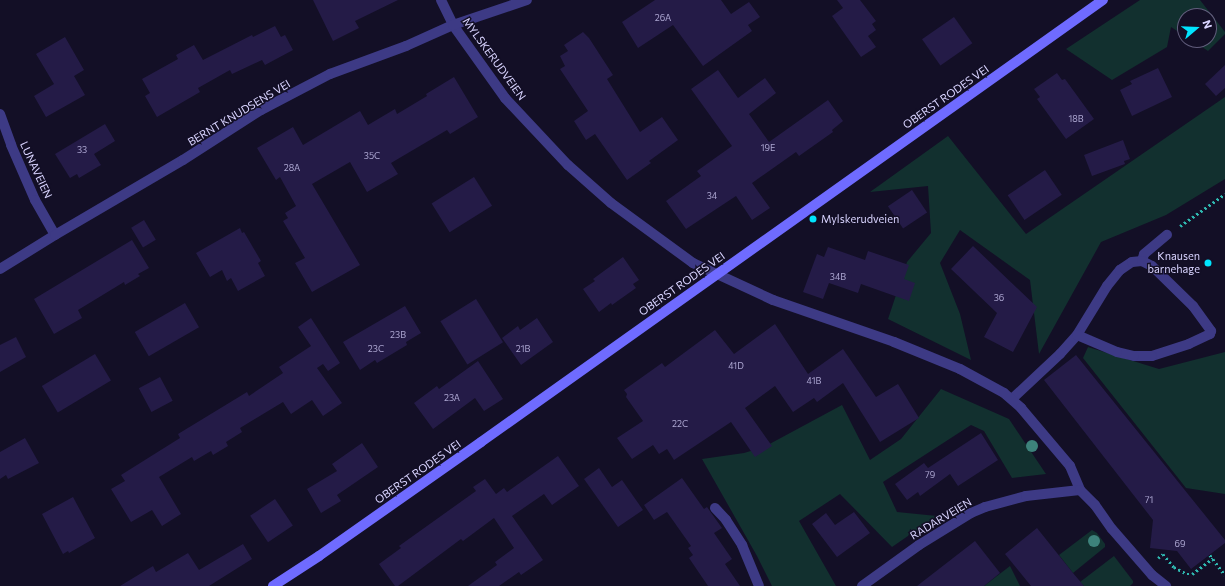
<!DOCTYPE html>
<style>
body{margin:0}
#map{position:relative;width:1225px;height:586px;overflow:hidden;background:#130f26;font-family:Commissioner,sans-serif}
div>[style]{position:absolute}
.green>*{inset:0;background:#12302f}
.building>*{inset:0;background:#241b47;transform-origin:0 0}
.path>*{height:2.5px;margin-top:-1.25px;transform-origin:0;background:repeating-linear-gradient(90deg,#2fb8b0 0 2px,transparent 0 5px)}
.lane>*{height:10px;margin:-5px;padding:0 5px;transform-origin:5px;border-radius:5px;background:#3d3a85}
.street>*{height:10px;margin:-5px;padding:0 5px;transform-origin:5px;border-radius:5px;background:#3d3a85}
.secondary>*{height:10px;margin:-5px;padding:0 5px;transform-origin:5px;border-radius:5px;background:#6f6bff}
.trees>*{width:12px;height:12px;margin:-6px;border-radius:50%;background:#3d827b}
.dots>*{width:11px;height:11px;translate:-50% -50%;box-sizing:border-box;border:2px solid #130f26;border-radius:50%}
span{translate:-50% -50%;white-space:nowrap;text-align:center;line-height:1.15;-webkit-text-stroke:3px #130f26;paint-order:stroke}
.number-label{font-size:9px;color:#aca6d1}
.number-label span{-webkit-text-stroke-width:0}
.street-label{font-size:11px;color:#d9d4ff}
.poi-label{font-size:11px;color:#d9d4ff}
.left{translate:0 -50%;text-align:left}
.right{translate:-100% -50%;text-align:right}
.north{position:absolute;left:1177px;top:8px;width:40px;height:40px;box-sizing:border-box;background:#130f26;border:1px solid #625e7d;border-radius:50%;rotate:71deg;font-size:11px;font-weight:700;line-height:16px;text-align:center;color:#d9d4ff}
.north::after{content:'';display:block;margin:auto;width:14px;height:18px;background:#00e5ff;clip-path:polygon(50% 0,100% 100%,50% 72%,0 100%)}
</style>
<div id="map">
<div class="green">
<i style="clip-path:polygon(1140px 0,1200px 0,1225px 32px,1225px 34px,1208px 51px,1192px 40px,1209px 40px,1209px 16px,1185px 16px,1185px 36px,1171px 27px,1167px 47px,1112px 80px,1066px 49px)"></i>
<i style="clip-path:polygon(1225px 97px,1225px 179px,1166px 215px,1101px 242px,1039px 354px,1030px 280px,960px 230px,940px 263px,960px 314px,971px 360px,888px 319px,907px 262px,931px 233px,928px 186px,870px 192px,948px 136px,1026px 234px)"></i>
<i style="clip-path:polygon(1088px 347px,1159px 369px,1225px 352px,1225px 494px,1186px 488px,1083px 358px)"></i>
<i style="clip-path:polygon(941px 389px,1009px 419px,1046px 474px,1012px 478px,984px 431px,971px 425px,883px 482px,897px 512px,937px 516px,892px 547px,840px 494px,799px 521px,836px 586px,772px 586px,757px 556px,702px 459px,744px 453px,764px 447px,842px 405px,870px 460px,901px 439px)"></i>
<i style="clip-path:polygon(1092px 530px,1097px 533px,1105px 544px,1105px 547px,1073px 573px,1059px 555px)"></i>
<i style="clip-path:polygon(1114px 556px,1133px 581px,1133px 583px,1130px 586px,1084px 586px,1080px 582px)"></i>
<i style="clip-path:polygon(1010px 566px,1020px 586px,984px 586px)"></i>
</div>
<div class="building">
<i style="clip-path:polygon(313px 0,398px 0,355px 21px,359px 28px,333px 41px)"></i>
<i style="clip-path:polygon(655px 0,721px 0,731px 14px,749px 2px,760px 17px,748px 25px,752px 31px,703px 66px,673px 25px,638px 48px,622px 22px)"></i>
<i style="clip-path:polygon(837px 0,860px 0,876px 21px,872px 24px,876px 30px,868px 36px,876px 47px,861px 57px,832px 16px,843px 8px)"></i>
<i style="left:954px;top:17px;width:32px;height:39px;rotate:55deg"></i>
<i style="clip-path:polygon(275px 26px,281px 37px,285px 35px,293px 50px,265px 65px,262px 60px,232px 74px,230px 70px,198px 88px,200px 92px,157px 117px,145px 96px,150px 93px,142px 79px,178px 59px,176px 55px,194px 45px,203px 60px,252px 35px,253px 37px)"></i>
<i style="clip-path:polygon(583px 32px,589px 38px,613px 75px,607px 79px,640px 132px,662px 117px,678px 140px,649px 161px,651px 163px,627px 180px,595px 134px,586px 140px,574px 121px,588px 111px,560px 69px,565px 66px,560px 56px,568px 51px,564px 45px)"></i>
<i style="clip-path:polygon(65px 37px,84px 70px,74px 76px,85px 95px,46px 117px,34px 96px,54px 84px,36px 54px)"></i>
<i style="clip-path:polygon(1225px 65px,1225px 88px,1216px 96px,1205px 84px)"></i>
<i style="clip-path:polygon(1158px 68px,1172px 97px,1132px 116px,1120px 90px,1132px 84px,1130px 81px)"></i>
<i style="clip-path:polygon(718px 70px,738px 98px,765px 78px,776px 93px,749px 114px,769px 142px,828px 100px,843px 121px,832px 130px,833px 132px,799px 156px,796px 152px,752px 183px,770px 208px,752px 220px,736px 196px,686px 229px,666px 201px,701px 176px,697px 171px,732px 146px,691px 89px)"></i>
<i style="clip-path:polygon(1057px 73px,1062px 80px,1065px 79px,1094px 119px,1066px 139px,1037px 99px,1040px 97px,1034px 89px)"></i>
<i style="clip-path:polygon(454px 77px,478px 117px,450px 134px,447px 130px,391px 163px,398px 174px,367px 192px,350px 162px,312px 184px,360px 265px,312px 292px,295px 263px,305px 258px,283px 221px,288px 218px,285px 213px,296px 206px,280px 177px,276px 180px,257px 148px,293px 127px,303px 145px,360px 111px,368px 125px,395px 109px,397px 114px,427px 96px,426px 94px)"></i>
<i style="clip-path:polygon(105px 124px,115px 141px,94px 154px,101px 165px,79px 178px,77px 174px,70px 178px,55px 154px)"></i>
<i style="clip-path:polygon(1123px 140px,1130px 159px,1124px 161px,1125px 164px,1092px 176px,1084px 155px)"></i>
<i style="left:1045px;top:170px;width:30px;height:45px;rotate:56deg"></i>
<i style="left:474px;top:177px;width:34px;height:50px;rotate:58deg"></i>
<i style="left:912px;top:190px;width:27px;height:29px;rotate:56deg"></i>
<i style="left:144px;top:220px;width:23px;height:15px;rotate:59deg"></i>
<i style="clip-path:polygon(240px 228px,242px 233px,244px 232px,261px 261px,258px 263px,265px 276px,238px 291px,231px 278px,227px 281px,222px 270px,210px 277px,196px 253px)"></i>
<i style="clip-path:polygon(132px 240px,149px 268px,138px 274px,140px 276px,125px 285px,124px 282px,78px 310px,82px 318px,54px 334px,34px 299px)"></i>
<i style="clip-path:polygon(973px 246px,1037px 307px,1013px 352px,984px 337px,997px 313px,951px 269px)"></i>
<i style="clip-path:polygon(828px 247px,865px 260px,868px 251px,909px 265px,904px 279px,915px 283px,909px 301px,861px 284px,858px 293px,829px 283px,823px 299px,803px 292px,817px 254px,824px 257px)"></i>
<i style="clip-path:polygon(623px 257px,639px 280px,633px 284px,636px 288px,612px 305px,611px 303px,599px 312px,583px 289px,595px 281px,593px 279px)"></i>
<i style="left:476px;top:299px;width:51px;height:42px;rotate:58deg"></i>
<i style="left:185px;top:303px;width:28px;height:58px;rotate:60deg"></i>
<i style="clip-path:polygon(405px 306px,421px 333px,406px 342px,407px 345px,377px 363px,375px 360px,360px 370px,343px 342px)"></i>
<i style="clip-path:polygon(311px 318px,340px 363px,328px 371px,323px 364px,317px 368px,342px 403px,323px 416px,312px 400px,291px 414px,283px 402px,240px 428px,242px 432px,226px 442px,228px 446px,213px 455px,211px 451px,194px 461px,192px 457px,159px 477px,181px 514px,162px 526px,152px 510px,131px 522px,111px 489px,125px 481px,121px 475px,180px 438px,178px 434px,247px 392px,249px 396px,283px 373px,279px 367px,311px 346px,298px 327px)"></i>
<i style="clip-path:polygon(537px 318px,553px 342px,521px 365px,502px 338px,518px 326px,520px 330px)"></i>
<i style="clip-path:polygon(775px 324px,808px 374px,843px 349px,876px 397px,898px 384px,919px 418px,880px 442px,843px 383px,817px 402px,814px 398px,793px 412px,775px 386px,745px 408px,772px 446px,755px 457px,731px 422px,674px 460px,667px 449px,659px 454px,653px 445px,632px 459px,617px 438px,643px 421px,626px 397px,627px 394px,624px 390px,662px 363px,665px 367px,715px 330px,734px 354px)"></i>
<i style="clip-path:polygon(16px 337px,26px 357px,0 372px,0 345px)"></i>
<i style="left:95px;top:354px;width:31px;height:62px;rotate:59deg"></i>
<i style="clip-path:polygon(1076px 355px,1225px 540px,1225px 543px,1191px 569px,1177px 551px,1150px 548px,1153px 520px,1044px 380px)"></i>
<i style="clip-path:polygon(478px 361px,503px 399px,484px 411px,475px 398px,433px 429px,414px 403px,437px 386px,439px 389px)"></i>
<i style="left:160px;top:377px;width:27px;height:24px;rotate:62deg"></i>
<i style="clip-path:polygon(981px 433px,998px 460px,958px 486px,950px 474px,920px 496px,918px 492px,907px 500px,895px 484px,924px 463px,928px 468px)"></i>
<i style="clip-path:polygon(25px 438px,39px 463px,8px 479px,6px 475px,0 479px,0 452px)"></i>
<i style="clip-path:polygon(362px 443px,378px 467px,337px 495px,341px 501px,321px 513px,307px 489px,337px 471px,332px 464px)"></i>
<i style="clip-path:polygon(558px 456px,579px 486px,552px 505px,544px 494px,512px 516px,543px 560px,521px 575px,519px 572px,499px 586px,468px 586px,497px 565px,495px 562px,514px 548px,494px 518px,463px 541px,461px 539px,398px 586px,395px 586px,379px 564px,401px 548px,399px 546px,476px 491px,473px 487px,485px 479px,496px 494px,504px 488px,507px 492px)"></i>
<i style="clip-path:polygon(599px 468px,612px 487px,622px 480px,643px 510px,618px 527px,584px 479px)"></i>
<i style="clip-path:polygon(682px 478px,704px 509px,707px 507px,722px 528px,714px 533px,732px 559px,725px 564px,740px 586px,708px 586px,689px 558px,693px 555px,688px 548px,691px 546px,667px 512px,654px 520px,644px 505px)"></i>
<i style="clip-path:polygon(73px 497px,95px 538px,69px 553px,68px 551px,63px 554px,42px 514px)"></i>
<i style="left:275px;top:499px;width:32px;height:30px;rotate:56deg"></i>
<i style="clip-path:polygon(854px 512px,870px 533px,837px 557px,812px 524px,826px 513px,835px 525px)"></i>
<i style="clip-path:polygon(1037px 528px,1073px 573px,1084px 586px,1031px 586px,1005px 554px)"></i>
<i style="clip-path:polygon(975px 541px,1000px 573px,984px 586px,917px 586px)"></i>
<i style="clip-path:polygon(243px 544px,252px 559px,209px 586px,120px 586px,153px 566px,156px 572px,188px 553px,199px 570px)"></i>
</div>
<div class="path">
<i style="left:1180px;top:226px;width:55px;rotate:-35.4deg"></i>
<i style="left:1210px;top:555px;width:25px;rotate:53deg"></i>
<i style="left:1158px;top:558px;width:6px;rotate:-39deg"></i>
<i style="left:1163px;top:554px;width:17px;rotate:50deg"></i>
<i style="left:1174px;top:567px;width:15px;rotate:28deg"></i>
<i style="left:1187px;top:574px;width:5px"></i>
<i style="left:1192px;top:574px;width:26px;rotate:-37deg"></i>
</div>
<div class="lane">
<i style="left:1142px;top:261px;width:7px;rotate:-74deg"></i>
<i style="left:1144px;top:254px;width:30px;rotate:-40deg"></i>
<i style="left:1012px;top:399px;width:66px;rotate:-43.2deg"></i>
<i style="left:1060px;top:354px;width:25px;rotate:-48deg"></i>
<i style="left:1077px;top:335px;width:57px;rotate:-58.5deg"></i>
<i style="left:1107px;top:286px;width:21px;rotate:-51deg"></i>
<i style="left:1120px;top:270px;width:14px;rotate:-34deg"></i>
<i style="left:1132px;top:262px;width:10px;rotate:-6deg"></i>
<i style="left:1142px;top:261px;width:11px;rotate:27deg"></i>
<i style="left:1152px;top:266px;width:57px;rotate:44.3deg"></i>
<i style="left:1193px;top:306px;width:31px;rotate:54deg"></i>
<i style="left:1211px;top:331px;width:3px;rotate:108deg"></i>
<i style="left:1210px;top:334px;width:23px;rotate:155deg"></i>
<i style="left:1189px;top:344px;width:39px;rotate:162deg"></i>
<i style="left:1152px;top:356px;width:18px;rotate:180deg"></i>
<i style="left:1134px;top:356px;width:17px;rotate:-167deg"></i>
<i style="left:1117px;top:352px;width:43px;rotate:-157deg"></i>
<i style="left:715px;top:508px;width:16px;rotate:47deg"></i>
<i style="left:726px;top:520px;width:30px;rotate:57deg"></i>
<i style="left:742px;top:545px;width:44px;rotate:67.5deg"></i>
</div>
<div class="street">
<i style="left:441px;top:0;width:28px;rotate:64deg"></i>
<i style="left:453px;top:25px;width:90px;rotate:54.5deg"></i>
<i style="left:505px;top:98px;width:92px;rotate:46.8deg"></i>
<i style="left:568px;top:165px;width:57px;rotate:41.5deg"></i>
<i style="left:611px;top:203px;width:102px;rotate:36.2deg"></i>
<i style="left:693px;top:263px;width:26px;rotate:25deg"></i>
<i style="left:717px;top:274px;width:62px;rotate:24.9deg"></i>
<i style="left:773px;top:300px;width:128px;rotate:19.1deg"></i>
<i style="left:894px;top:342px;width:71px;rotate:22.2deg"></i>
<i style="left:960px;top:369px;width:50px;rotate:28.6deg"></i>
<i style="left:1004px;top:393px;width:23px;rotate:41deg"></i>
<i style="left:1021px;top:408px;width:76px;rotate:49.8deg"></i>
<i style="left:1070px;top:466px;width:26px;rotate:67deg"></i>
<i style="left:0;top:114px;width:33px;rotate:70deg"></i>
<i style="left:11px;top:145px;width:60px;rotate:66.4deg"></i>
<i style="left:35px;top:200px;width:40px;rotate:60.3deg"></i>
<i style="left:0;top:269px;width:65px;rotate:-31.7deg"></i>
<i style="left:55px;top:235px;width:148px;rotate:-30.4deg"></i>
<i style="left:183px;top:160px;width:93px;rotate:-32.7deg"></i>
<i style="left:261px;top:110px;width:78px;rotate:-27.6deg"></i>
<i style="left:330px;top:74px;width:81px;rotate:-20.2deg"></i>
<i style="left:406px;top:46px;width:51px;rotate:-24.1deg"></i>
<i style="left:453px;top:25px;width:78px;rotate:-18.7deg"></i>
<i style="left:862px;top:586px;width:70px;rotate:-35.7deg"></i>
<i style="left:919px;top:545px;width:61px;rotate:-31.6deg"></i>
<i style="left:971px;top:513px;width:15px;rotate:-23deg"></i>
<i style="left:985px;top:507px;width:42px;rotate:-15deg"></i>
<i style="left:1026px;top:496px;width:54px;rotate:-6.3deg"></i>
<i style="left:1080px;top:490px;width:21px;rotate:45deg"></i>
<i style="left:1095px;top:505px;width:29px;rotate:55deg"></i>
<i style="left:1112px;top:529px;width:61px;rotate:49deg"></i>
<i style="left:1152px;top:575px;width:18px;rotate:38deg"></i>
</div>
<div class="secondary">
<i style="left:273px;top:586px;width:55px;rotate:-33.1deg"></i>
<i style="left:319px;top:556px;width:198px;rotate:-35.1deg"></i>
<i style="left:481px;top:442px;width:763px;rotate:-35.4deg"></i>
</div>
<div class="trees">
<i style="left:1032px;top:446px"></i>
<i style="left:1094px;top:541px"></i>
</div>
<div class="dots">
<i style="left:813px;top:219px;background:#00e5ff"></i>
<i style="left:1208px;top:263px;background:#00e5ff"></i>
</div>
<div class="number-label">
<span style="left:663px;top:18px">26A</span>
<span style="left:1076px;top:119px">18B</span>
<span style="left:768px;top:148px">19E</span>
<span style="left:82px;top:150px">33</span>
<span style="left:372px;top:156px">35C</span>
<span style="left:292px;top:168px">28A</span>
<span style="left:712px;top:196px">34</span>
<span style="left:838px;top:277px">34B</span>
<span style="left:999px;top:298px">36</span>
<span style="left:398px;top:335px">23B</span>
<span style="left:376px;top:349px">23C</span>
<span style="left:523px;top:349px">21B</span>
<span style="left:736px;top:366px">41D</span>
<span style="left:814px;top:381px">41B</span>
<span style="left:452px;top:398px">23A</span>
<span style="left:680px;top:424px">22C</span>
<span style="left:930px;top:475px">79</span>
<span style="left:1149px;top:500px">71</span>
<span style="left:1180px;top:544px">69</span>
</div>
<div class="street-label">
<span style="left:494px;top:59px;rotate:54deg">MYLSKERUDVEIEN</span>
<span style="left:946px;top:97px;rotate:-35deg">OBERST RODES VEI</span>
<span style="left:239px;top:113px;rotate:-31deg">BERNT KNUDSENS VEI</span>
<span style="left:36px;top:170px;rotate:65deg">LUNAVEIEN</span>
<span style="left:682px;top:284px;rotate:-35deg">OBERST RODES VEI</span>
<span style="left:418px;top:472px;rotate:-35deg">OBERST RODES VEI</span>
<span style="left:941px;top:519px;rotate:-31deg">RADARVEIEN</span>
</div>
<div class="poi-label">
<span class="left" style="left:821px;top:219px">Mylskerudveien</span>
<span class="right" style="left:1200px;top:263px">Knausen<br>barnehage</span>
</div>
<div class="north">N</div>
</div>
